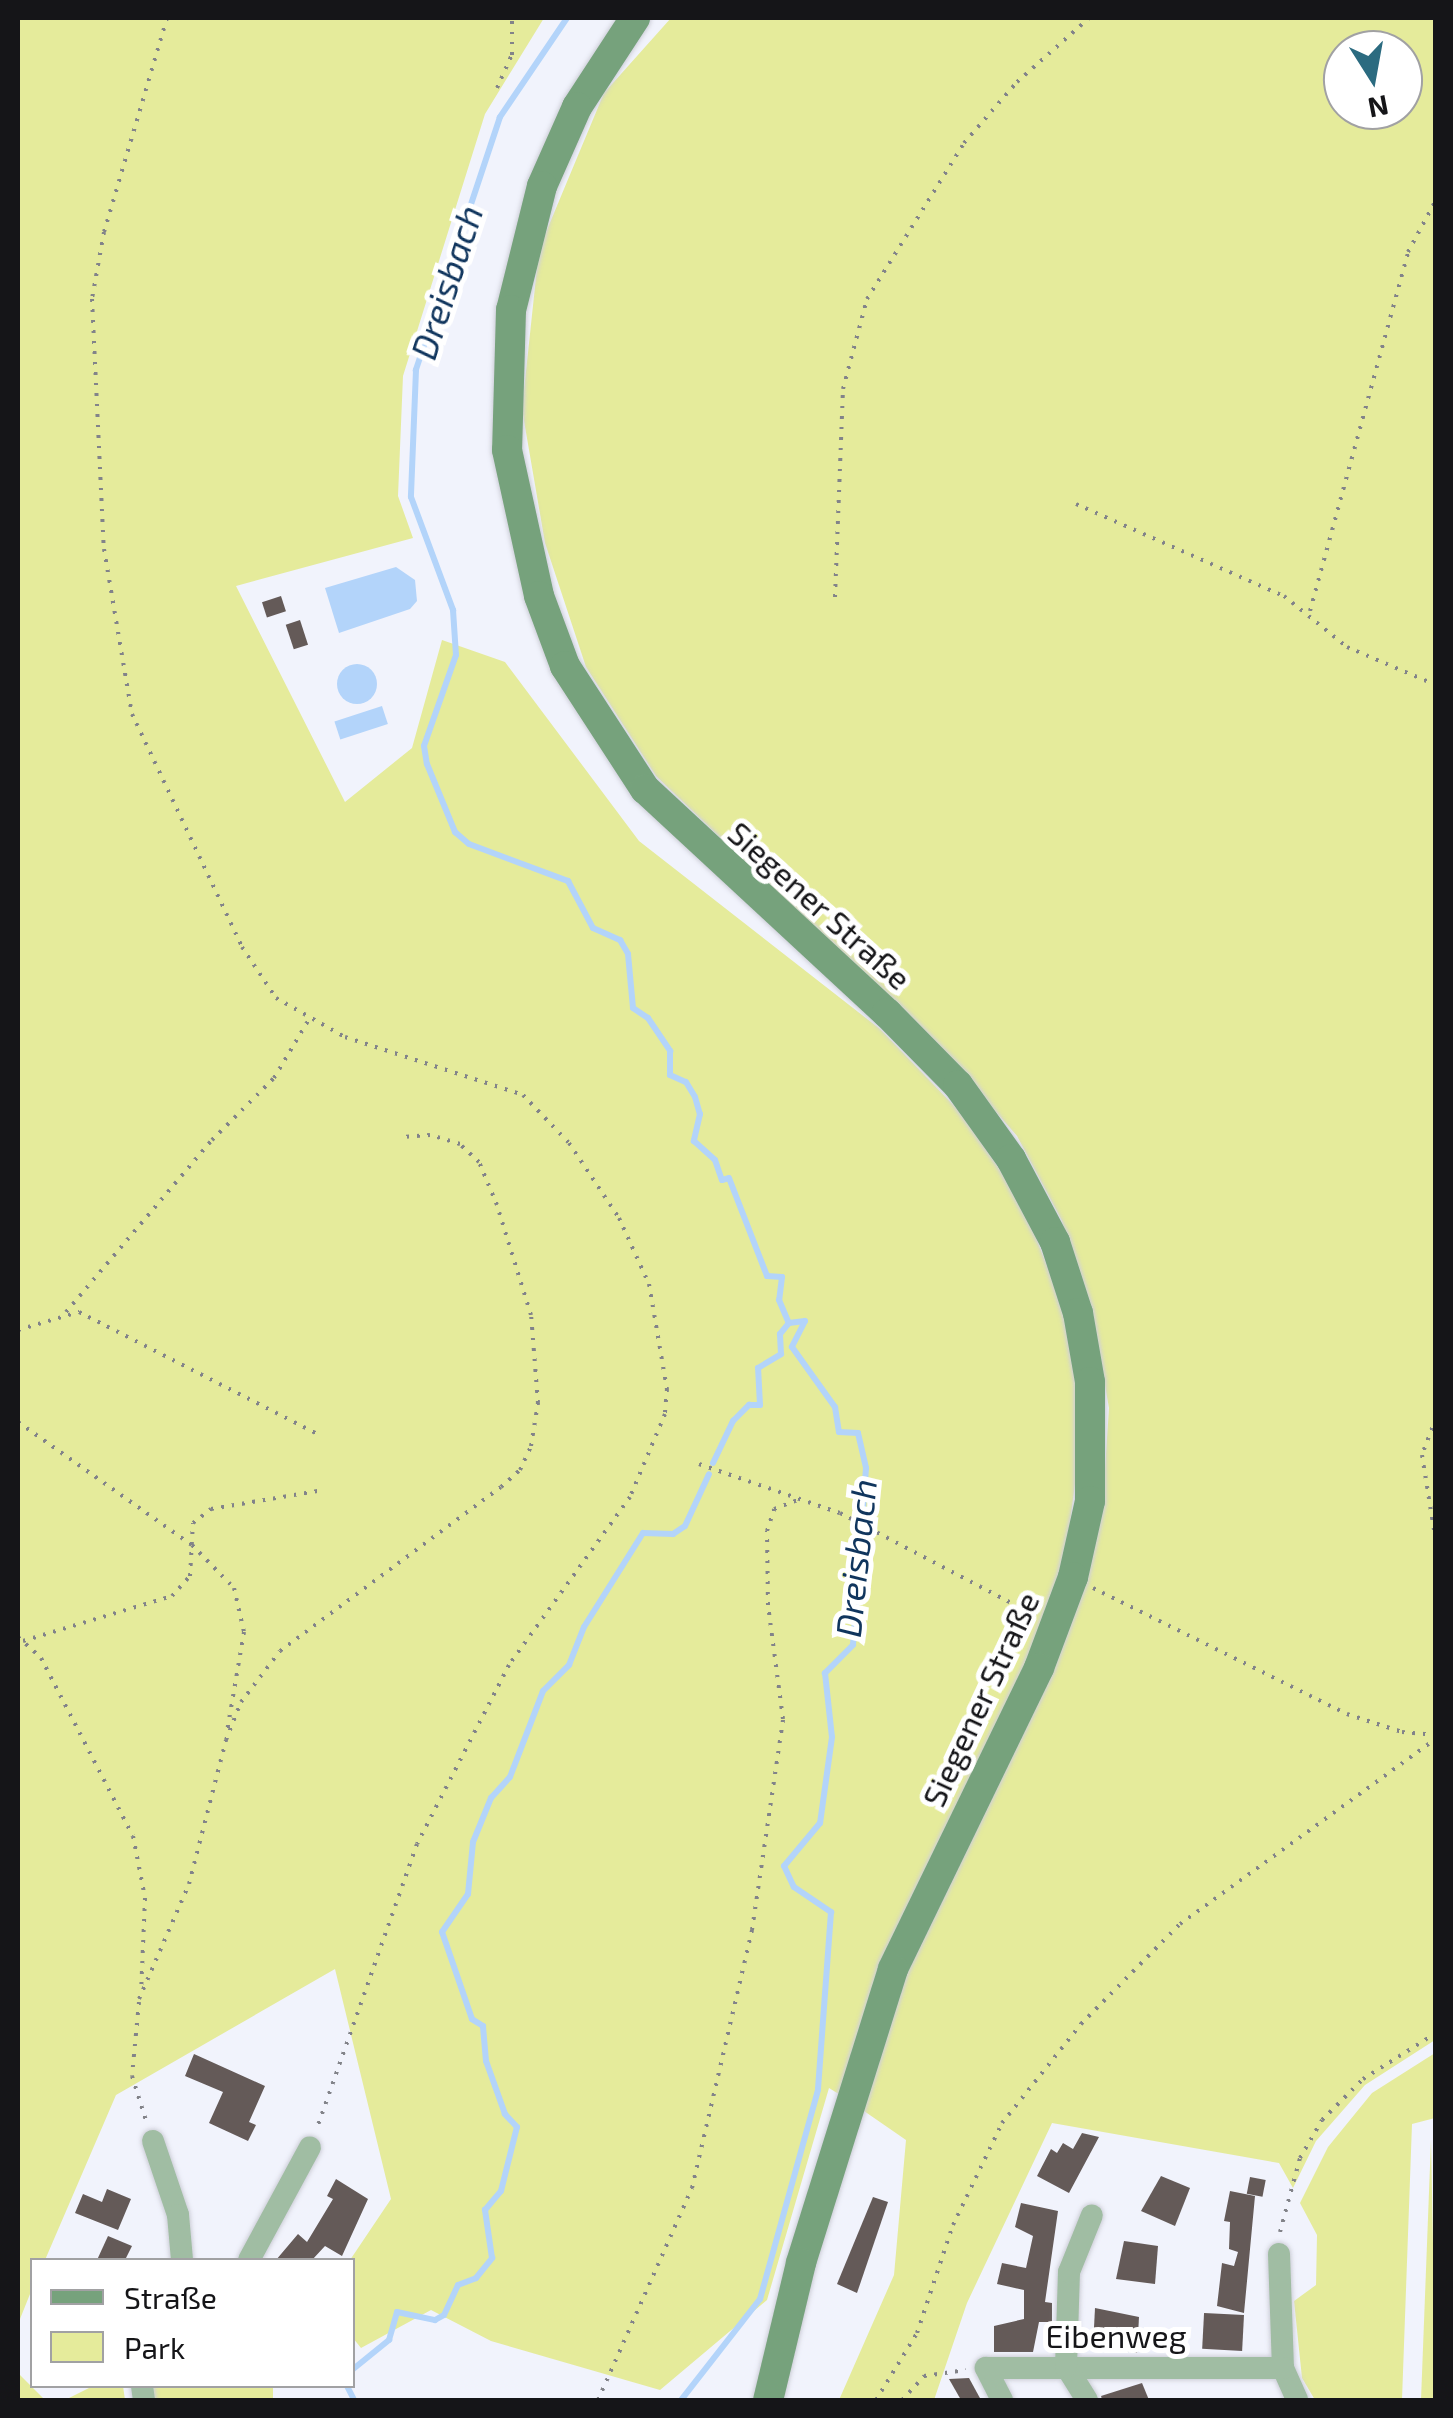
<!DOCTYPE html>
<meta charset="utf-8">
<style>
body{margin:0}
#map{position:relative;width:1453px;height:2418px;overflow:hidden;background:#f1f3fc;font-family:"Exo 2",sans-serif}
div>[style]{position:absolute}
.green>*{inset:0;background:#e5eb9b;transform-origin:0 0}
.water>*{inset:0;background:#b3d4fa;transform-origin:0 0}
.round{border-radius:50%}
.stream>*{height:6px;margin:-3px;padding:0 3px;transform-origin:3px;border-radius:3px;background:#b3d4fa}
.building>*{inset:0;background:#645a58;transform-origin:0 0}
.path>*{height:4px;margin-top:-2px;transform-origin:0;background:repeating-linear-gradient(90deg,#828389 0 2.5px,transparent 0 10.5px)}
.roads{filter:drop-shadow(0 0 2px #cecfd8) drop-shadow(0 0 2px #cecfd8)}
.street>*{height:22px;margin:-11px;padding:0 11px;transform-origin:11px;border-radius:11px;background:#a0bda3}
.secondary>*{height:30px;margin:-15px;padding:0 15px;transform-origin:15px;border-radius:15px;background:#76a27c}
span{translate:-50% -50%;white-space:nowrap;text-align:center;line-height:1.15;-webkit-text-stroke:10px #fff;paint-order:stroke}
.street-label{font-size:32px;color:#151518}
.water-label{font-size:35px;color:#10355d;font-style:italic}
.frame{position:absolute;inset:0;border:20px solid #151518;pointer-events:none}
.legend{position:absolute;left:30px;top:2258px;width:325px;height:130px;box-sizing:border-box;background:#fff;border:2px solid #a1a1a3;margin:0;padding:12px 18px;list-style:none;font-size:30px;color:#151518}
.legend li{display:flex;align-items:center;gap:20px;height:50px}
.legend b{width:50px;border:2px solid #a1a1a3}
.north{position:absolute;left:1323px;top:30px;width:100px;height:100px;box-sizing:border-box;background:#fff;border:2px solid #a1a1a3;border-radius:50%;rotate:169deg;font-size:28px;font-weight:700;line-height:40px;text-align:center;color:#151518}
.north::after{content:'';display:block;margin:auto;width:35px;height:45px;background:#2b6b80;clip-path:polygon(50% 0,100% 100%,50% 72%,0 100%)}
</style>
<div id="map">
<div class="green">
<i style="clip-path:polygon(18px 18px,544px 18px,485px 114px,403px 376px,398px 496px,413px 538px,236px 586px,345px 802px,412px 748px,442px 640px,505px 662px,639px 841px,880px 1029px,960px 1112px,1022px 1202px,1068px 1320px,1081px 1437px,1066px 1554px,1024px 1671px,842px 2096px,829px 2088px,767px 2300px,660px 2390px,491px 2341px,431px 2310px,361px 2348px,353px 2338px,350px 2260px,391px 2199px,335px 1969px,116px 2095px,45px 2260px,32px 2260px,32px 2289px,18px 2324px)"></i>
<i style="clip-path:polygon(evenodd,671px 18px,1435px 18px,1435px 2040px,1365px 2085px,1316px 2141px,1293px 2188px,1279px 2163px,1052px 2123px,967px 2303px,934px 2400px,839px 2400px,894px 2275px,906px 2140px,864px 2111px,915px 1946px,1076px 1608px,1102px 1515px,1109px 1408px,1093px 1317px,1062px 1221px,1017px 1136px,943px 1051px,656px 776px,586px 667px,545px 543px,522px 409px,539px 249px,604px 93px,671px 18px,1343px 50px,1403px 50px,1403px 110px,1343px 110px,1343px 50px)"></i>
<i style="clip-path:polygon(1435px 2053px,1435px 2118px,1412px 2124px,1402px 2400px,1315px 2400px,1302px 2378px,1294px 2301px,1316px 2285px,1317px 2235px,1300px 2203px,1328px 2147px,1372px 2093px)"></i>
<i style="clip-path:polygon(1431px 2140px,1436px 2400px,1421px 2400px)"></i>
<i style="clip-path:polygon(18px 2373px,45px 2400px,18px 2400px)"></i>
<i style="clip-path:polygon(93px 2386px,123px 2386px,125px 2400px,65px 2400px)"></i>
<i style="left:151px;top:2386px;width:122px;height:14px"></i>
</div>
<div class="water">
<i style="clip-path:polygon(396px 567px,415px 580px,417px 601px,410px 609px,339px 633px,325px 588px)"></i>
<i class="round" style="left:337px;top:664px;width:40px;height:40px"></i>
<i style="left:382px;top:706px;width:19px;height:50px;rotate:72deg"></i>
</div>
<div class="stream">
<i style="left:567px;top:18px;width:120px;rotate:124.1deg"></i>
<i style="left:500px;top:117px;width:267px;rotate:108.4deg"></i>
<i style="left:416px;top:370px;width:127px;rotate:92.3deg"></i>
<i style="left:411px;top:497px;width:121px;rotate:69.6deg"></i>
<i style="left:453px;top:610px;width:45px;rotate:86.2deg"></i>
<i style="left:456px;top:655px;width:96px;rotate:109.4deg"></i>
<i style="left:424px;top:746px;width:18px;rotate:81deg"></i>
<i style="left:427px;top:764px;width:74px;rotate:67.6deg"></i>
<i style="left:455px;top:832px;width:18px;rotate:41deg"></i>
<i style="left:469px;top:844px;width:106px;rotate:20.5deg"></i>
<i style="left:568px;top:881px;width:53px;rotate:62deg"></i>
<i style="left:593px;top:928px;width:30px;rotate:24deg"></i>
<i style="left:620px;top:940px;width:16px;rotate:60deg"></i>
<i style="left:628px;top:954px;width:54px;rotate:84.7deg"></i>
<i style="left:633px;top:1008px;width:18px;rotate:34deg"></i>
<i style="left:648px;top:1018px;width:40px;rotate:56deg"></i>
<i style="left:670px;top:1051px;width:24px;rotate:90deg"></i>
<i style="left:670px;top:1075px;width:17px;rotate:24deg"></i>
<i style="left:686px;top:1082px;width:17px;rotate:59deg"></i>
<i style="left:695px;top:1097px;width:18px;rotate:74deg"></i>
<i style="left:700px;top:1114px;width:28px;rotate:103deg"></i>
<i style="left:694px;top:1141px;width:28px;rotate:42deg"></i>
<i style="left:715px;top:1160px;width:21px;rotate:71deg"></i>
<i style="left:722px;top:1180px;width:7px;rotate:-16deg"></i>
<i style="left:729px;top:1178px;width:105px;rotate:68.8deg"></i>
<i style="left:767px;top:1276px;width:15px;rotate:4deg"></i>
<i style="left:782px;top:1277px;width:23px;rotate:97deg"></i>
<i style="left:779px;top:1300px;width:25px;rotate:67deg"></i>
<i style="left:789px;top:1323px;width:16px;rotate:-7deg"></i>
<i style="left:805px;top:1321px;width:29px;rotate:117deg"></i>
<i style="left:792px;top:1347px;width:74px;rotate:54.4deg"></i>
<i style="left:835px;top:1407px;width:25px;rotate:81deg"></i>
<i style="left:839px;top:1432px;width:19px;rotate:3deg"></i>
<i style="left:858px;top:1433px;width:36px;rotate:77deg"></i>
<i style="left:866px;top:1468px;width:177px;rotate:94.2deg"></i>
<i style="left:853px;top:1645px;width:40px;rotate:135deg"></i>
<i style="left:825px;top:1673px;width:64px;rotate:83.8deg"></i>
<i style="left:832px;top:1737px;width:87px;rotate:97.9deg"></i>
<i style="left:820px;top:1823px;width:56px;rotate:129.9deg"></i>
<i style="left:784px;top:1866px;width:23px;rotate:65deg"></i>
<i style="left:794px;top:1887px;width:45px;rotate:34deg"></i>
<i style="left:831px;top:1912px;width:178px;rotate:94.2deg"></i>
<i style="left:818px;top:2090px;width:217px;rotate:105.5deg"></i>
<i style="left:760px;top:2299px;width:128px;rotate:128deg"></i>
<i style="left:713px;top:1463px;width:47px;rotate:-64.5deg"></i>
<i style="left:733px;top:1421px;width:23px;rotate:-45deg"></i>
<i style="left:749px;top:1405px;width:11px"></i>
<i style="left:760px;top:1405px;width:37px;rotate:-93deg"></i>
<i style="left:758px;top:1368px;width:27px;rotate:-31deg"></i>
<i style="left:781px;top:1354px;width:20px;rotate:-93deg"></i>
<i style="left:780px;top:1334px;width:14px;rotate:-51deg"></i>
<i style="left:352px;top:2370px;width:48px;rotate:-39deg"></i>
<i style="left:389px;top:2340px;width:29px;rotate:-74deg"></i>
<i style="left:397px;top:2312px;width:39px;rotate:12deg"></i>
<i style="left:435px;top:2320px;width:10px;rotate:-29deg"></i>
<i style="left:444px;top:2315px;width:33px;rotate:-65deg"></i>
<i style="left:458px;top:2285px;width:19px;rotate:-21deg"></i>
<i style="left:476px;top:2278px;width:26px;rotate:-51deg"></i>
<i style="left:492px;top:2258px;width:49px;rotate:-98.3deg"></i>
<i style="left:485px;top:2210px;width:25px;rotate:-50deg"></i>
<i style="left:501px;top:2191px;width:66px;rotate:-76deg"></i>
<i style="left:517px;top:2127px;width:18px;rotate:-133deg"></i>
<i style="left:505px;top:2114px;width:56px;rotate:-109.7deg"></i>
<i style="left:486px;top:2061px;width:35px;rotate:-95deg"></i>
<i style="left:483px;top:2026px;width:13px;rotate:-148deg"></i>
<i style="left:472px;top:2019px;width:92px;rotate:-109deg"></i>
<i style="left:442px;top:1932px;width:46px;rotate:-55.6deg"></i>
<i style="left:468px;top:1894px;width:52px;rotate:-84.5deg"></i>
<i style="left:473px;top:1842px;width:48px;rotate:-67.8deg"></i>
<i style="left:491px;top:1798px;width:28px;rotate:-48deg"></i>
<i style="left:510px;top:1777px;width:92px;rotate:-69deg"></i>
<i style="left:543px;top:1691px;width:37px;rotate:-45deg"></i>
<i style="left:569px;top:1665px;width:41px;rotate:-68.5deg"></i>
<i style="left:584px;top:1627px;width:111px;rotate:-57.9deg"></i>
<i style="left:643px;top:1533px;width:30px;rotate:2deg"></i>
<i style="left:673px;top:1534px;width:14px;rotate:-34deg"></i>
<i style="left:685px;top:1526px;width:57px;rotate:-65.2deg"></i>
<i style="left:347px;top:2386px;width:16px;rotate:63deg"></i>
</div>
<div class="building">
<i style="left:281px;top:596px;width:16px;height:20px;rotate:72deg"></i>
<i style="left:300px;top:620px;width:26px;height:15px;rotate:72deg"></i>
<i style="clip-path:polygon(194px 2054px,265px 2086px,249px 2122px,256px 2125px,248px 2141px,209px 2123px,223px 2092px,185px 2076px)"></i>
<i style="clip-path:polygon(1082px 2133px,1099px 2137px,1069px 2193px,1037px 2176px,1051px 2149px,1057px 2153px,1063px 2143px,1073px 2149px)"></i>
<i style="clip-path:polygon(1161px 2176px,1190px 2188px,1175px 2226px,1141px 2211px)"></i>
<i style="left:1250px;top:2177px;width:16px;height:17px;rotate:11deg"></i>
<i style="clip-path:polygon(336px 2179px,368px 2199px,342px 2256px,325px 2246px,312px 2260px,276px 2260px,298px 2234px,307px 2242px,333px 2199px,327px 2196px)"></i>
<i style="clip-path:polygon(107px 2189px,131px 2199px,118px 2230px,75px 2213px,83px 2194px,102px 2202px)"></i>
<i style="clip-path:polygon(1230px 2191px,1255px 2196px,1244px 2313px,1217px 2306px,1222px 2263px,1234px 2266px,1238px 2252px,1229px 2249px,1230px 2222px,1224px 2221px)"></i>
<i style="clip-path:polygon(873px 2197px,888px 2202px,857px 2293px,837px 2284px)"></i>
<i style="clip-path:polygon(1021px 2203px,1058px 2211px,1045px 2302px,1052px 2303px,1052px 2322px,1039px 2322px,1033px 2352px,994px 2352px,994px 2326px,1024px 2319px,1024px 2290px,997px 2284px,1002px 2263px,1026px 2268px,1033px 2236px,1015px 2227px)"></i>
<i style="clip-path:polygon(108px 2236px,132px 2246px,125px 2260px,97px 2260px)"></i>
<i style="clip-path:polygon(1124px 2241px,1158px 2246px,1155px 2284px,1116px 2279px)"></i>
<i style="clip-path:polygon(1095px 2308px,1139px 2317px,1137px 2353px,1093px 2347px)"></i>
<i style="left:1244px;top:2315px;width:36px;height:40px;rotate:93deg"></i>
<i style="clip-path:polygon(969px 2378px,981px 2400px,961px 2400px,949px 2379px)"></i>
<i style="clip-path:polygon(1142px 2383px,1149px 2400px,1102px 2400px,1101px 2396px)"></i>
</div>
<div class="path">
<i style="left:167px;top:18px;width:223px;rotate:106.4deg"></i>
<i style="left:104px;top:232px;width:68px;rotate:100.2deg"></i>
<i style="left:92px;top:299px;width:250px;rotate:87.3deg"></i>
<i style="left:104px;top:549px;width:167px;rotate:80.4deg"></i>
<i style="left:132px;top:714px;width:258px;rotate:64.7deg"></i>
<i style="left:242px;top:947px;width:61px;rotate:56.3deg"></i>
<i style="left:276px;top:998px;width:79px;rotate:29.5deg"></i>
<i style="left:345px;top:1037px;width:187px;rotate:18deg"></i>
<i style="left:523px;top:1095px;width:66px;rotate:46.2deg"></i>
<i style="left:569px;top:1143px;width:90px;rotate:56.3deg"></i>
<i style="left:619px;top:1218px;width:72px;rotate:65.6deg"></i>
<i style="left:649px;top:1284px;width:107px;rotate:80.3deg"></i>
<i style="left:667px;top:1389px;width:25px;rotate:95deg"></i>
<i style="left:665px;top:1414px;width:90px;rotate:112.9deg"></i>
<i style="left:630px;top:1497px;width:207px;rotate:125.8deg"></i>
<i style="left:509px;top:1665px;width:201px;rotate:117.2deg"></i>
<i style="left:417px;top:1844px;width:301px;rotate:109.4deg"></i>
<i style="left:497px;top:88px;width:36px;rotate:-66deg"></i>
<i style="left:512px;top:55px;width:37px;rotate:-90deg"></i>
<i style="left:1076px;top:504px;width:227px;rotate:23.9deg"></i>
<i style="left:1284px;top:596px;width:81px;rotate:39deg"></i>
<i style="left:1347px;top:647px;width:97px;rotate:23.1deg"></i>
<i style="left:835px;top:597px;width:208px;rotate:-87.8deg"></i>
<i style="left:843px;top:389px;width:93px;rotate:-75.1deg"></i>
<i style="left:867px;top:299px;width:184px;rotate:-58.1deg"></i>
<i style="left:964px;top:143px;width:81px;rotate:-49deg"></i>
<i style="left:1017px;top:82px;width:96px;rotate:-41.6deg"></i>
<i style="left:1310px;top:611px;width:372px;rotate:-74.7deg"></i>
<i style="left:1408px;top:252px;width:59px;rotate:-61.7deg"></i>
<i style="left:1436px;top:870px;width:3px;rotate:90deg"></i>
<i style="left:66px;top:1312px;width:226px;rotate:-49.7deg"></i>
<i style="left:212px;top:1140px;width:88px;rotate:-45deg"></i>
<i style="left:274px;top:1078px;width:66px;rotate:-59.2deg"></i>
<i style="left:18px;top:1330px;width:64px;rotate:-16.4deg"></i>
<i style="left:79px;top:1312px;width:270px;rotate:27.1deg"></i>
<i style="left:1436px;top:1418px;width:40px;rotate:111deg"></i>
<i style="left:1422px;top:1455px;width:88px;rotate:80.9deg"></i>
<i style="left:18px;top:1422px;width:213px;rotate:35.3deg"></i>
<i style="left:192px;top:1545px;width:60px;rotate:45.7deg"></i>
<i style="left:234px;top:1588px;width:45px;rotate:77.2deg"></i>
<i style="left:244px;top:1632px;width:100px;rotate:99.7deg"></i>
<i style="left:699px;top:1464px;width:149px;rotate:19.2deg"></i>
<i style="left:840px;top:1513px;width:221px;rotate:27.7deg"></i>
<i style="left:1093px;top:1588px;width:284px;rotate:26.4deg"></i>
<i style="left:1347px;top:1714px;width:58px;rotate:18.1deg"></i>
<i style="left:1402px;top:1732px;width:34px;rotate:5deg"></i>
<i style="left:18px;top:1637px;width:31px;rotate:42deg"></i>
<i style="left:41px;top:1658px;width:200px;rotate:62.7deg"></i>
<i style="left:133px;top:1836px;width:63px;rotate:79deg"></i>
<i style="left:145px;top:1898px;width:94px;rotate:92.4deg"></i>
<i style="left:23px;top:1641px;width:156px;rotate:-16.8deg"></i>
<i style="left:172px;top:1596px;width:27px;rotate:-48deg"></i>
<i style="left:190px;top:1576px;width:53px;rotate:-86.8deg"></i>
<i style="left:193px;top:1523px;width:23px;rotate:-38deg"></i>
<i style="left:211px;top:1509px;width:114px;rotate:-9.6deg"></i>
<i style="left:226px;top:1740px;width:41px;rotate:-68.5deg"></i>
<i style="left:241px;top:1702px;width:64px;rotate:-52.6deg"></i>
<i style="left:280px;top:1651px;width:275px;rotate:-36.6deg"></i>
<i style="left:501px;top:1487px;width:25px;rotate:-42deg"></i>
<i style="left:520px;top:1470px;width:26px;rotate:-65deg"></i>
<i style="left:531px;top:1446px;width:44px;rotate:-80.8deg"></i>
<i style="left:538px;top:1403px;width:88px;rotate:-94.5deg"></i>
<i style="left:531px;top:1315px;width:115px;rotate:-107.2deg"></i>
<i style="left:497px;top:1205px;width:47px;rotate:-112.7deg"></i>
<i style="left:479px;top:1162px;width:26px;rotate:-137deg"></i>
<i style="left:460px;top:1144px;width:31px;rotate:-163deg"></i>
<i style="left:430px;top:1135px;width:28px;rotate:176deg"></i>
<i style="left:139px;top:1999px;width:125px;rotate:-66.5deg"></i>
<i style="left:189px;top:1884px;width:149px;rotate:-75.6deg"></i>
<i style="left:139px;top:2002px;width:74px;rotate:95.4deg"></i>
<i style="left:132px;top:2076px;width:50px;rotate:72.6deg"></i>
<i style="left:1280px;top:2232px;width:77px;rotate:-74.9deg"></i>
<i style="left:1300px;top:2158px;width:44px;rotate:-59.9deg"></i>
<i style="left:1322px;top:2120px;width:58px;rotate:-45deg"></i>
<i style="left:1363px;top:2079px;width:86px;rotate:-32.2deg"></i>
<i style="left:598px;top:2400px;width:232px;rotate:-66.1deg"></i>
<i style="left:692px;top:2188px;width:265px;rotate:-76.9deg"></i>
<i style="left:752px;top:1930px;width:213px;rotate:-81.6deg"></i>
<i style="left:783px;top:1719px;width:115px;rotate:-97.5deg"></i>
<i style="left:768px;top:1605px;width:74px;rotate:-90.8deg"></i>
<i style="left:767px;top:1531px;width:23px;rotate:-72deg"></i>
<i style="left:774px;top:1509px;width:25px;rotate:-21deg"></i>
<i style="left:876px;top:2400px;width:79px;rotate:-58.5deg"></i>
<i style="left:917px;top:2333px;width:114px;rotate:-71.6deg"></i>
<i style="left:953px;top:2225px;width:113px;rotate:-64.3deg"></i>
<i style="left:1002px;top:2123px;width:127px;rotate:-51.4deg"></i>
<i style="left:1081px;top:2024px;width:141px;rotate:-45.3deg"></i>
<i style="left:1180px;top:1924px;width:316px;rotate:-35.9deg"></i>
<i style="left:902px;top:2400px;width:33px;rotate:-47deg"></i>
<i style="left:924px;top:2376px;width:42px;rotate:-8.1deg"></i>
</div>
<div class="roads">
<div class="street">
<i style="left:153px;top:2141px;width:78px;rotate:71.3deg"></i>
<i style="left:178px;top:2215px;width:45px;rotate:84.9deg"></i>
<i style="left:1279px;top:2254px;width:114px;rotate:88deg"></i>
<i style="left:1283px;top:2368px;width:35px;rotate:66deg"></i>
<i style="left:249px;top:2260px;width:128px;rotate:-61.6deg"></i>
<i style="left:142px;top:2386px;width:14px;rotate:82deg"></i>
<i style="left:1002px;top:2400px;width:36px;rotate:-117deg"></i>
<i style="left:986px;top:2368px;width:297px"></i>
<i style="left:1087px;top:2400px;width:39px;rotate:-122deg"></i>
<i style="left:1066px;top:2367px;width:95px;rotate:-88.2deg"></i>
<i style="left:1069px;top:2272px;width:61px;rotate:-68deg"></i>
</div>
<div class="secondary">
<i style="left:635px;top:18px;width:106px;rotate:123.1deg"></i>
<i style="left:577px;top:107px;width:86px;rotate:113.9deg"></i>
<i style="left:542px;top:186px;width:128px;rotate:104deg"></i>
<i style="left:511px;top:310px;width:140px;rotate:91.6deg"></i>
<i style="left:507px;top:450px;width:149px;rotate:77.6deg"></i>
<i style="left:539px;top:596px;width:75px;rotate:69.6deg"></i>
<i style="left:565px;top:666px;width:147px;rotate:57deg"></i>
<i style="left:645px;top:789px;width:330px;rotate:42.8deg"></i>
<i style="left:887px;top:1013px;width:101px;rotate:45.4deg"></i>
<i style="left:958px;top:1085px;width:91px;rotate:54.4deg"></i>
<i style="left:1011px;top:1159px;width:94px;rotate:62.1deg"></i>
<i style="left:1055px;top:1242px;width:75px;rotate:72.1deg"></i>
<i style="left:1078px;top:1313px;width:70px;rotate:80.1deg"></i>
<i style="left:1090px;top:1382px;width:119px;rotate:90deg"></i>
<i style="left:1090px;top:1501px;width:78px;rotate:102.6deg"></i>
<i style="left:1073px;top:1577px;width:97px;rotate:110.5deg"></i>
<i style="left:1039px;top:1668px;width:335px;rotate:115.9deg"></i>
<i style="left:893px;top:1969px;width:308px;rotate:107.4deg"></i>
<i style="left:801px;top:2263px;width:141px;rotate:103.5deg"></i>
</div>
</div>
<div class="street-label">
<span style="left:820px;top:905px;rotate:42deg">Siegener Straße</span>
<span style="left:980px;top:1699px;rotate:-65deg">Siegener Straße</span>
<span style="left:1116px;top:2335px">Eibenweg</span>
</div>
<div class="water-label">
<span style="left:446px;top:282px;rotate:-72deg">Dreisbach</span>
<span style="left:855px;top:1558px;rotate:-84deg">Dreisbach</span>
</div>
<div class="frame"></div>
<ul class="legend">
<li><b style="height:12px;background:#76a27c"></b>Straße</li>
<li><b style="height:28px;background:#e5eb9b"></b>Park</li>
</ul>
<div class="north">N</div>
</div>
